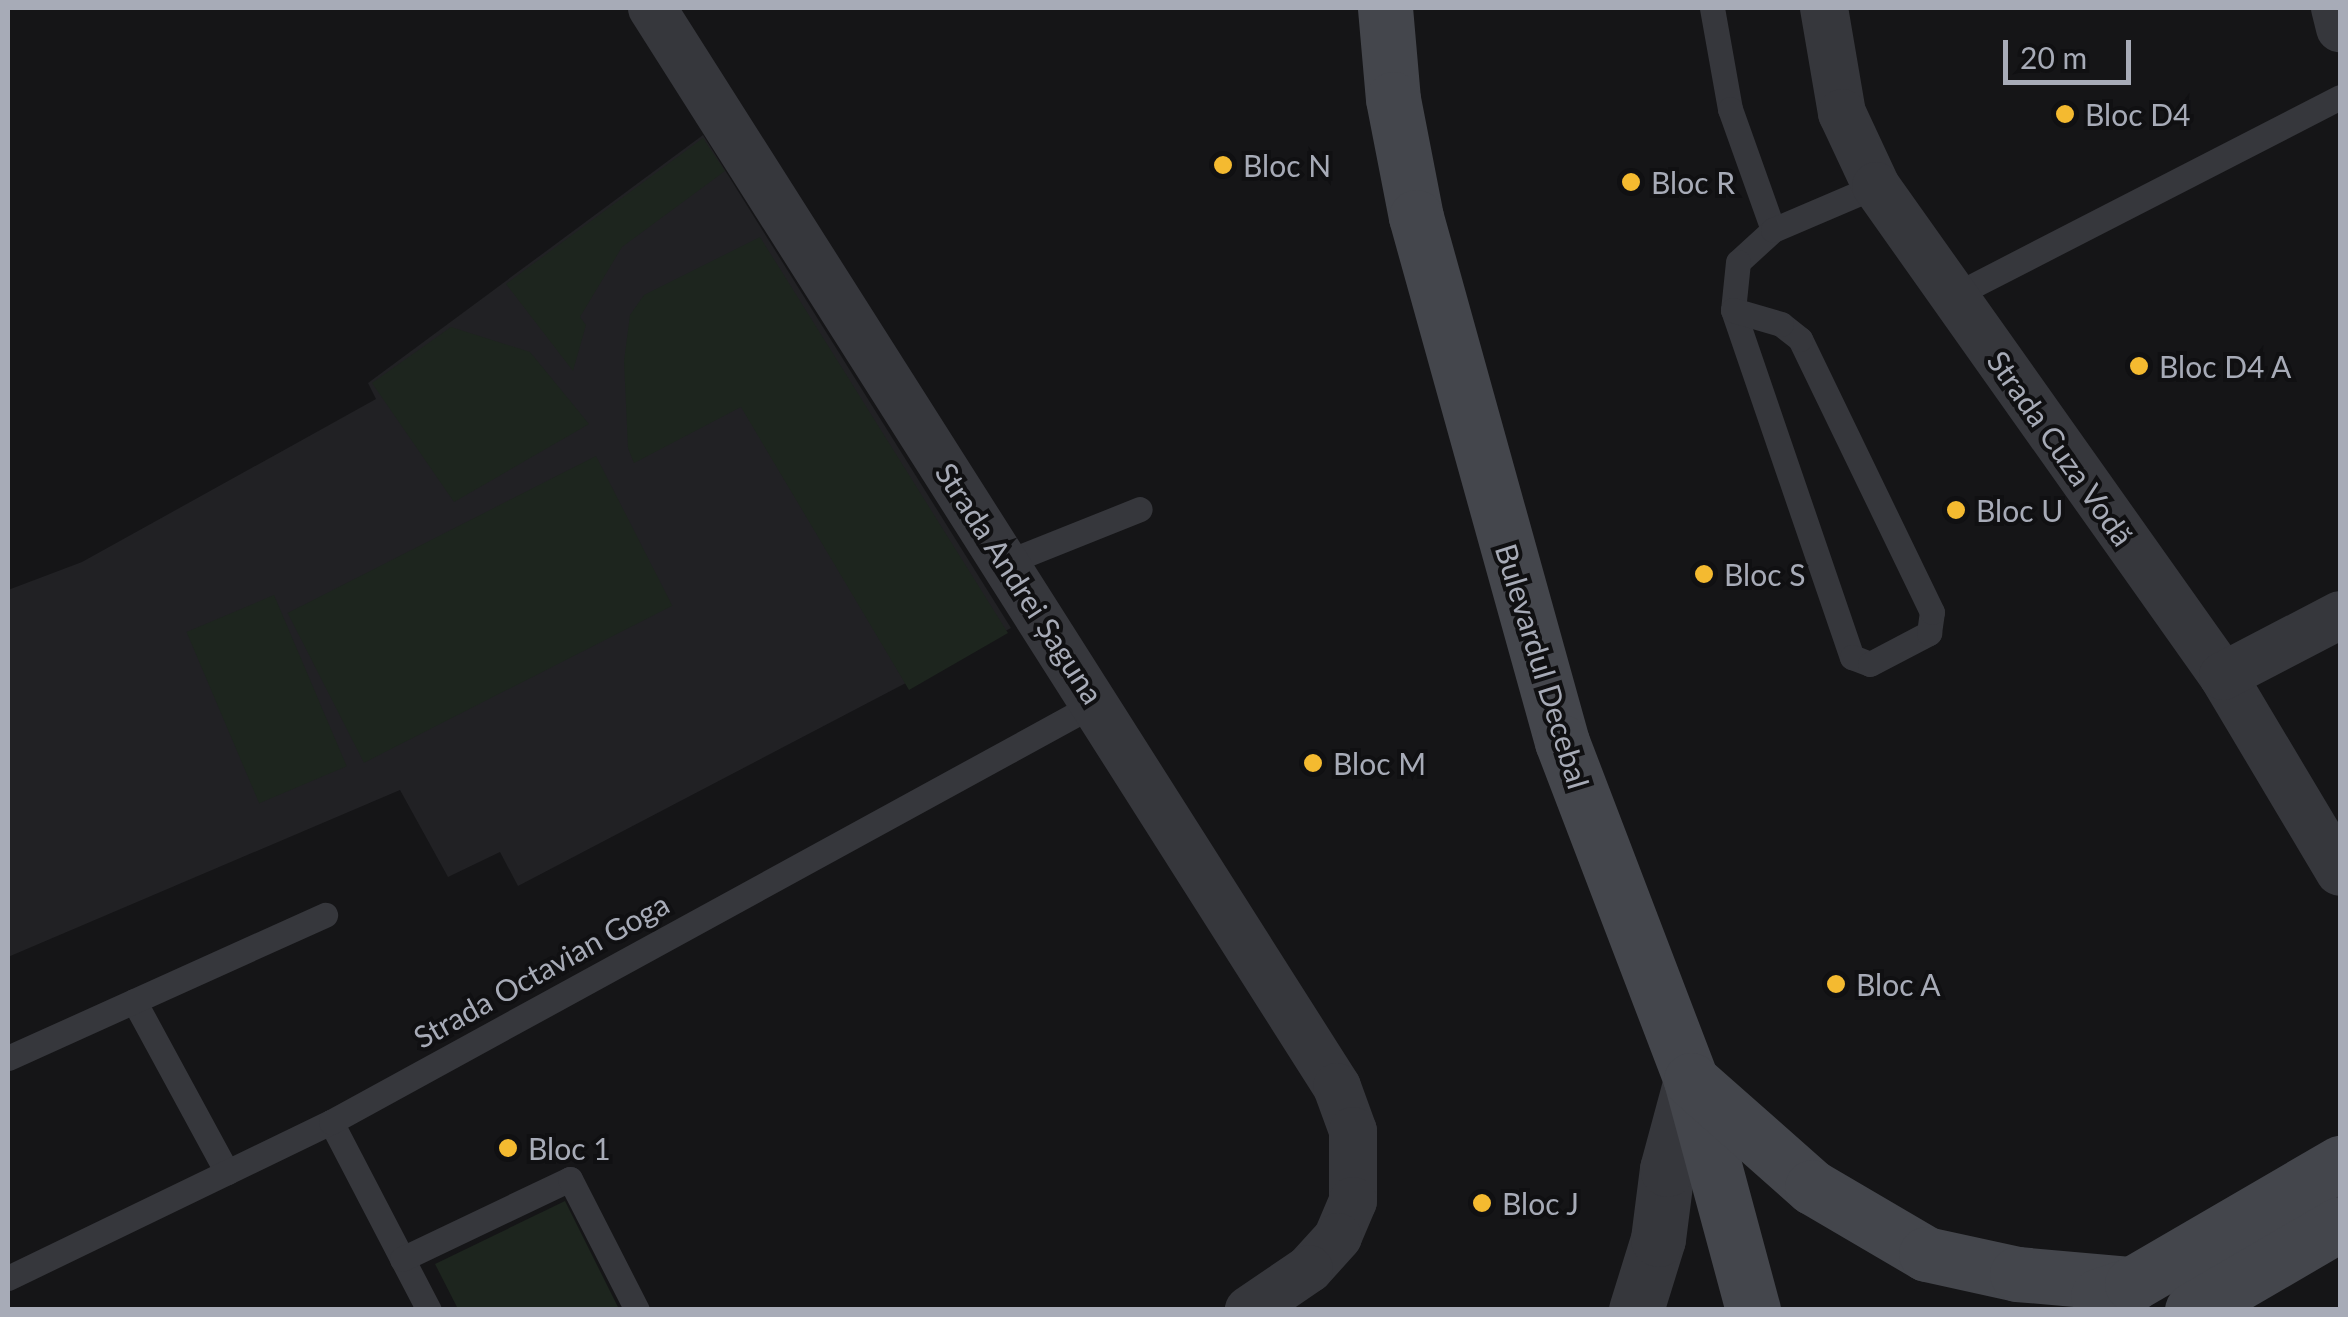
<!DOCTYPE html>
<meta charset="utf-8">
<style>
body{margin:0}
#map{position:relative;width:2348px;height:1317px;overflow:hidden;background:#151517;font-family:Lato,sans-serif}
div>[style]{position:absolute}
.built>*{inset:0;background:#212124}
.green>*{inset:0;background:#1d251e;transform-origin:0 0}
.service>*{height:25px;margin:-12.5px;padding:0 12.5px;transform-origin:12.5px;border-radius:12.5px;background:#36373c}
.minor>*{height:48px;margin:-24px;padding:0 24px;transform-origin:24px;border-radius:24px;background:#36373c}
.tertiary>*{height:55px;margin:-27.5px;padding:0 27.5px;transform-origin:27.5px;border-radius:27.5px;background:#36373c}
.secondary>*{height:55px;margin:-27.5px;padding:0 27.5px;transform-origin:27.5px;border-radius:27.5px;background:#44464c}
.dots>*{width:28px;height:28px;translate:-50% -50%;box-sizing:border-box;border:5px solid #101012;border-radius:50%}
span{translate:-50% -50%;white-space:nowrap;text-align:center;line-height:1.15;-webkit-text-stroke:8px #101012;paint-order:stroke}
.poi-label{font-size:30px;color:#a7abb7}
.left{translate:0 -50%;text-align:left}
.street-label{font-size:30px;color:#a7abb7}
.frame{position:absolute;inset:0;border:10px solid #a7abb7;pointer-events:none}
.scale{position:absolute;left:2003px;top:40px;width:128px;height:45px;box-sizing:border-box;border:5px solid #a7abb7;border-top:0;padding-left:12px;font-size:30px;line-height:35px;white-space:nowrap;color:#a7abb7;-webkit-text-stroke:8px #101012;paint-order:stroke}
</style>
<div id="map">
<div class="built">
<i style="clip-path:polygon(703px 135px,1011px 628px,518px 886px,500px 852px,448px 877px,400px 790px,8px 957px,8px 590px,82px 562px,376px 399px,368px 383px)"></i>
</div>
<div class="green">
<i style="clip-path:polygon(703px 138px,725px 171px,622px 247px,580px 317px,586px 325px,573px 371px,506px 284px)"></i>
<i style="clip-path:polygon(760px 237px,1008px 633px,909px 690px,741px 407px,634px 463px,628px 448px,624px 361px,630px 315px,644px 295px)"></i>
<i style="clip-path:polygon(451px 327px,530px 352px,589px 424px,454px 502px,372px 383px)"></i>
<i style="left:596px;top:456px;width:168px;height:346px;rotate:63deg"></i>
<i style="left:274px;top:595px;width:186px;height:95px;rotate:67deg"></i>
<i style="clip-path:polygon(565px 1201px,619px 1309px,458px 1309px,435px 1264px)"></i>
</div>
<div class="service">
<i style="left:1712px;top:8px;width:103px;rotate:79.9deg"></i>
<i style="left:1730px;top:109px;width:128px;rotate:70.4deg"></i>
<i style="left:1773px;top:230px;width:47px;rotate:137.6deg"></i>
<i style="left:1738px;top:262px;width:48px;rotate:95.9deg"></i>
<i style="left:1733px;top:310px;width:367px;rotate:71.1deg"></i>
<i style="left:1852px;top:657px;width:19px;rotate:21deg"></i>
<i style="left:1870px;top:664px;width:67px;rotate:-27.7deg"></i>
<i style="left:1929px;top:633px;width:21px;rotate:-82deg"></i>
<i style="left:1932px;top:612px;width:303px;rotate:-115.8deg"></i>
<i style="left:1800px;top:339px;width:24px;rotate:-142deg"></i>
<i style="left:1781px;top:324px;width:50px;rotate:-163.7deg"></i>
<i style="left:1773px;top:230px;width:112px;rotate:-23.1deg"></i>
<i style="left:1953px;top:296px;width:435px;rotate:-27.2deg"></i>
<i style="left:1005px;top:563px;width:145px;rotate:-21.8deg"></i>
<i style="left:134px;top:1001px;width:195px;rotate:61.5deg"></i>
<i style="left:8px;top:1058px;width:348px;rotate:-24.3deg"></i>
<i style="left:331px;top:1122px;width:212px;rotate:62.5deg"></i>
<i style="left:402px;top:1259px;width:186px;rotate:-25.5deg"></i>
<i style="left:570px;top:1179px;width:147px;rotate:62.9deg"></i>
<i style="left:8px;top:1278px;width:359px;rotate:-25.8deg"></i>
<i style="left:331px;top:1122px;width:874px;rotate:-28.7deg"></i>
</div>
<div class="minor">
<i style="left:652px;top:8px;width:1278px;rotate:57.59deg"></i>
<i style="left:1337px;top:1087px;width:47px;rotate:70deg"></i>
<i style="left:1353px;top:1131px;width:70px;rotate:90deg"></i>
<i style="left:1353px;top:1201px;width:39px;rotate:113deg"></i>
<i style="left:1338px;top:1237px;width:43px;rotate:132.2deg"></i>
<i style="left:1309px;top:1269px;width:73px;rotate:145.7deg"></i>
<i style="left:1824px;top:8px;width:107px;rotate:80.3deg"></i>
<i style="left:1842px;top:113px;width:81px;rotate:65deg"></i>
<i style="left:1876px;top:186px;width:600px;rotate:54.7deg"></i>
<i style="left:2223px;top:676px;width:228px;rotate:59.2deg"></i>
<i style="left:2335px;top:8px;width:21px;rotate:76deg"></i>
<i style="left:2223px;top:676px;width:132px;rotate:-27.5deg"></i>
</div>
<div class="tertiary">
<i style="left:1636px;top:1310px;width:74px;rotate:-72.8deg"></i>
<i style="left:1658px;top:1239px;width:71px;rotate:-82.7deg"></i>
<i style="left:1667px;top:1169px;width:92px;rotate:-74.9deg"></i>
</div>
<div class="secondary">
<i style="left:1385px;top:8px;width:91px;rotate:85deg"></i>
<i style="left:1393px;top:99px;width:120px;rotate:79deg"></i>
<i style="left:1416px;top:217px;width:545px;rotate:74.46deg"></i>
<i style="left:1562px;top:742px;width:362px;rotate:69.1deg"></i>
<i style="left:1691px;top:1080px;width:238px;rotate:74.9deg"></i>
<i style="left:1691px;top:1080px;width:162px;rotate:41.5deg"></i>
<i style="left:1812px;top:1187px;width:132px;rotate:30.4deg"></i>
<i style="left:1926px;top:1254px;width:93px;rotate:12.4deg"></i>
<i style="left:2017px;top:1274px;width:115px;rotate:5deg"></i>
<i style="left:2098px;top:1296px;width:36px;rotate:-19deg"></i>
<i style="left:2132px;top:1284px;width:241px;rotate:-30.2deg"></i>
<i style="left:2192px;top:1310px;width:171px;rotate:-30.2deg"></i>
</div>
<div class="dots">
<i style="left:2065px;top:114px;background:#f4ba30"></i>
<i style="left:1223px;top:165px;background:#f4ba30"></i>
<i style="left:1631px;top:182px;background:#f4ba30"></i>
<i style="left:2139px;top:366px;background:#f4ba30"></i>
<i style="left:1956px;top:510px;background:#f4ba30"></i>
<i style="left:1704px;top:574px;background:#f4ba30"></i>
<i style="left:1313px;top:763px;background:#f4ba30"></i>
<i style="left:1836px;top:984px;background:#f4ba30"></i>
<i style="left:508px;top:1148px;background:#f4ba30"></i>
<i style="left:1482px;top:1203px;background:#f4ba30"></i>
</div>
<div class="poi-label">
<span class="left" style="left:2085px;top:114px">Bloc D4</span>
<span class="left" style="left:1243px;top:165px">Bloc N</span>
<span class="left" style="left:1651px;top:182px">Bloc R</span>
<span class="left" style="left:2159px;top:366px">Bloc D4 A</span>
<span class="left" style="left:1976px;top:510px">Bloc U</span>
<span class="left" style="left:1724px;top:574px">Bloc S</span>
<span class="left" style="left:1333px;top:763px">Bloc M</span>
<span class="left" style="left:1856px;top:984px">Bloc A</span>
<span class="left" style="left:528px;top:1148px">Bloc 1</span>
<span class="left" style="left:1502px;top:1203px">Bloc J</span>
</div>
<div class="street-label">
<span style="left:2061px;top:448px;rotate:55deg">Strada Cuza Vodă</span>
<span style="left:1020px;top:583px;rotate:57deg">Strada Andrei Șaguna</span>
<span style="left:1543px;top:666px;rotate:73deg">Bulevardul Decebal</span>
<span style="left:541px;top:970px;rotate:-29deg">Strada Octavian Goga</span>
</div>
<div class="frame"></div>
<div class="scale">20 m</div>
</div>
